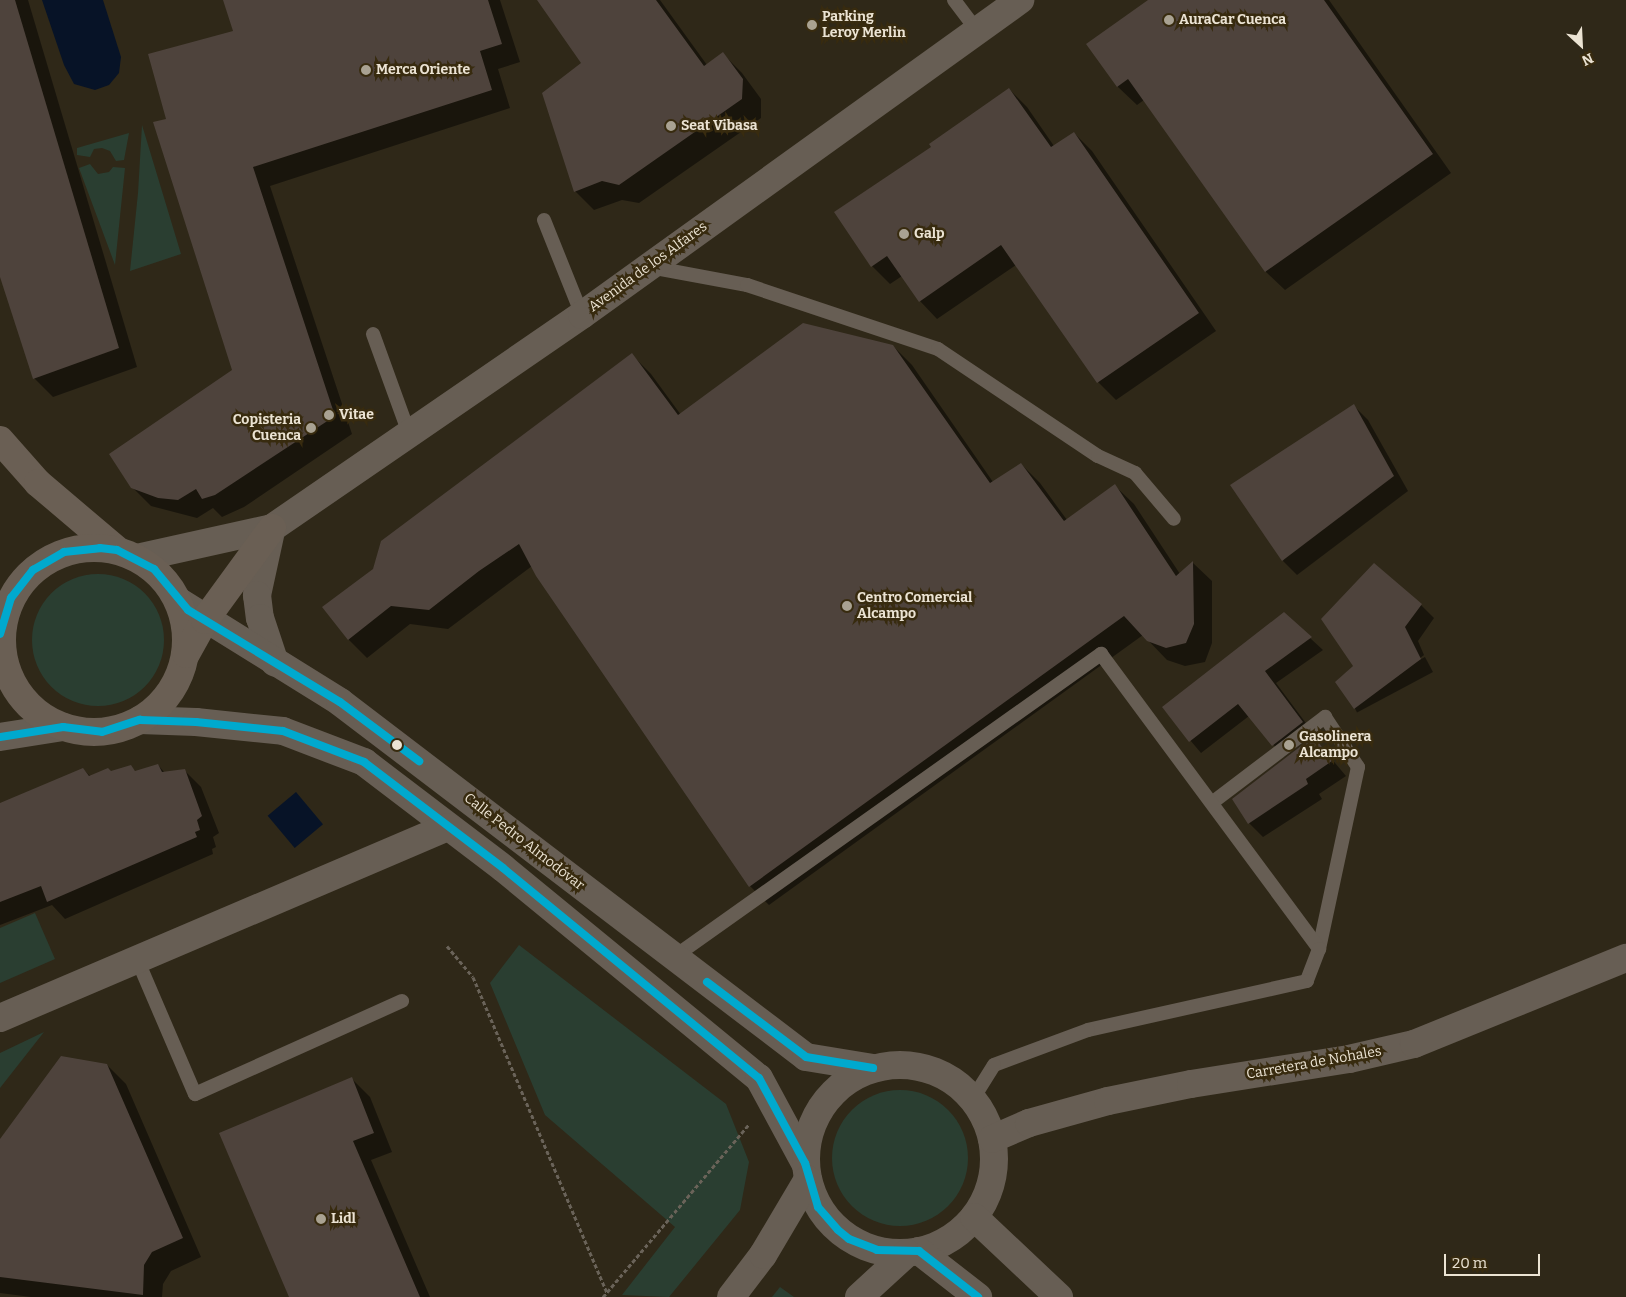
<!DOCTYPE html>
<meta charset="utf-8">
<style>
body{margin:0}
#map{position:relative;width:1626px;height:1297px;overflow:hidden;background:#2f2818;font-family:Bitter,serif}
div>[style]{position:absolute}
.green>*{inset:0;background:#2a3e31}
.round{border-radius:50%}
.water>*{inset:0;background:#071327;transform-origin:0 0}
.shadow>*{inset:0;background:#0007;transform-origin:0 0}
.building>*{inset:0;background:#4e433c}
.path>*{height:3px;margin-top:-1.5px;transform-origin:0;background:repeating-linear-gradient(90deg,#6a6359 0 4px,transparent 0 6.5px)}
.service>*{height:14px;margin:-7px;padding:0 7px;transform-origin:7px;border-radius:7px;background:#675e54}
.minor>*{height:28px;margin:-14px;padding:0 14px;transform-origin:14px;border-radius:14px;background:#675e54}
.minor>.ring{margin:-14px;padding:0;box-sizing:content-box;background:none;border:28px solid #675e54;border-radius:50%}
.tertiary>*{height:28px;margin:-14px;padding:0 14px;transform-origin:14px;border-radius:14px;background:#675e54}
.secondary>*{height:28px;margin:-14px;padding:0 14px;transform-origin:14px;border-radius:14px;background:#6a5f54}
.secondary>.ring{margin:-14px;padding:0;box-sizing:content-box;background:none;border:28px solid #6a5f54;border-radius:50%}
.bus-1>*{height:8px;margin:-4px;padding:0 4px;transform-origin:4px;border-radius:4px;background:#00a9ce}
.dots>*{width:14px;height:14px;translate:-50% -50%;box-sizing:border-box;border:2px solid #382b0f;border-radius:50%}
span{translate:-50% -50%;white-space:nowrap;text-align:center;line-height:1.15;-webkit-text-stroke:5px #382b0f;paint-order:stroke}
.poi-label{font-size:14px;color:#ebe3d3;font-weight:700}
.left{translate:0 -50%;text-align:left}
.right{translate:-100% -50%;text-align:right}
.street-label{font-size:14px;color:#ebe3d3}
.north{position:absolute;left:1556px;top:20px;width:50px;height:50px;-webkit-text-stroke:4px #382b0f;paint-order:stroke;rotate:155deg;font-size:14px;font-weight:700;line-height:20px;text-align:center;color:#ebe3d3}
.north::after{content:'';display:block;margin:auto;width:18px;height:22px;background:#ebe3d3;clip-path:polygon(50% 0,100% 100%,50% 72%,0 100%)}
.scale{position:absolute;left:1444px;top:1254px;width:96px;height:22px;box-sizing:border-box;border:2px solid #ebe3d3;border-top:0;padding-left:6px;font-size:15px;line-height:18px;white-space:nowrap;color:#ebe3d3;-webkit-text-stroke:4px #382b0f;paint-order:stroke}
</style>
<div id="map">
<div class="green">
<i style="clip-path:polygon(142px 125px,181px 254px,130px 271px,138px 193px)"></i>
<i style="clip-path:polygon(129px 133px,124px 160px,116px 161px,110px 151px,102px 148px,94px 149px,90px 157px,77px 155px,77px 148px)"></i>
<i style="clip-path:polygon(90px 164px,98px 174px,109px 172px,113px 167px,125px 168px,115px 265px,79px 168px)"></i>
<i class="round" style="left:32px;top:574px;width:132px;height:132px"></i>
<i style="clip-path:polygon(35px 913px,55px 959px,0 983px,0 928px)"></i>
<i style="clip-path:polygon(519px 945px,726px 1104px,749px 1162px,740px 1210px,669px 1297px,622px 1295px,675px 1227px,545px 1115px,490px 983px)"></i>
<i style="clip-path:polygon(44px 1032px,0 1088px,0 1053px)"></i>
<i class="round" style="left:832px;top:1090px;width:136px;height:136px"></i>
<i style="clip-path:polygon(780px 1287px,794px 1297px,772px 1297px)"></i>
</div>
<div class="water">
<i style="clip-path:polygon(42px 0,103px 0,121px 57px,119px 73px,109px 85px,95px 90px,74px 84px,64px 65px)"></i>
<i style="left:296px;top:792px;width:42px;height:37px;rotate:50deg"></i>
</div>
<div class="shadow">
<i style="clip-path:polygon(0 0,28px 0,137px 367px,53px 397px,34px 378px,0 273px)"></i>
<i style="clip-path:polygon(224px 0,500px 0,520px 62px,498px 69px,510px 108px,270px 186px,352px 434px,244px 507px,222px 517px,213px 508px,197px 518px,151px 506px,132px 487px,234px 371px,234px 32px)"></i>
<i style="clip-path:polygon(538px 0,660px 0,707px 65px,723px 54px,742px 73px,761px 99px,761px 118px,639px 203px,622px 200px,594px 210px,575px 191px,583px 63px)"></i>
<i style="clip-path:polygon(1150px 0,1329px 0,1451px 173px,1285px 290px,1266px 272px,1144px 100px,1137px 105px,1118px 87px,1088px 44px)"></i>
<i style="clip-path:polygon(1009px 89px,1027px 107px,1054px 146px,1074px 133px,1092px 151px,1216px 331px,1116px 400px,1098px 382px,1016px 265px,937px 319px,920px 301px,902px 276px,890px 284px,872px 266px,836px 212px,933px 147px)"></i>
<i style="clip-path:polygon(893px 346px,912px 365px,993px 482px,1021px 464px,1040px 483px,1067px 520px,1115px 486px,1134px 504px,1180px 574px,1193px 563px,1212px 581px,1212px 643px,1205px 662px,1185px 666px,1167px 660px,1143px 635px,769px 905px,750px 886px,532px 566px,448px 629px,410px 624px,367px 658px,348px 639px,374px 570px,632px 355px,651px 374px,681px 415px)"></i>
<i style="clip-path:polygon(1354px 406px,1368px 420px,1408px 491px,1297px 575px,1283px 561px)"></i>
<i style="clip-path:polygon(1421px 605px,1434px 618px,1418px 641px,1424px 655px,1355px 708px,1336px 682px)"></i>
<i style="clip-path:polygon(1284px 614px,1323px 650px,1276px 683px,1314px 734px,1284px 757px,1249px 716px,1201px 753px,1163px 708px)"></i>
<i style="left:1425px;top:657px;width:17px;height:86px;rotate:62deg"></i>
<i style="clip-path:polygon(1314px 738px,1346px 776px,1319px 794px,1322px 799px,1263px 837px,1249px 823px)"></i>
<i style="clip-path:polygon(158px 765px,165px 773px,184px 770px,201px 787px,219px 833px,213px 837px,216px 847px,212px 849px,213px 854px,65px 919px,52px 905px,0 925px,0 815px,83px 769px,91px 777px,131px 767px,136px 772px)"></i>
<i style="clip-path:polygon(107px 1065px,126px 1084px,201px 1257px,171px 1271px,163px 1284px,162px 1297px,31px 1297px,0 1293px,0 1141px)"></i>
<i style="clip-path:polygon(351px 1078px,370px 1097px,392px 1152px,371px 1160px,430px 1297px,290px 1297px)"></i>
</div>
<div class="building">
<i style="clip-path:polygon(0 0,15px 0,119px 348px,33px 379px,0 277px)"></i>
<i style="clip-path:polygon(223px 0,488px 0,502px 44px,480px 51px,492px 90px,253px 167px,335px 416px,215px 495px,202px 499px,196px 489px,178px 500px,158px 498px,131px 488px,109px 454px,232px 370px,153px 122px,166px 119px,148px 54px,233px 31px)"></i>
<i style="clip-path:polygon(537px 0,656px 0,704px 66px,723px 52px,743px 79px,742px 99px,619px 185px,602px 181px,574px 192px,542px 93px,581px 63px)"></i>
<i style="clip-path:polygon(1148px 0,1324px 0,1433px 154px,1265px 272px,1128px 79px,1117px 87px,1086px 44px)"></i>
<i style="clip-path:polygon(1009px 88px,1051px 147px,1074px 132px,1199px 313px,1097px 383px,1001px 245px,919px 302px,887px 256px,871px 267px,834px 212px,931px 147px,929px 144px)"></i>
<i style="clip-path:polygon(803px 323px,893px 345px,990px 483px,1021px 463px,1064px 521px,1115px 484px,1176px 576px,1193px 561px,1194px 624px,1186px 643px,1166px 648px,1147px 641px,1124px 616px,749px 887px,536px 576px,519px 544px,479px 571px,429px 610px,391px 606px,348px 640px,322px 607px,373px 569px,381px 541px,632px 353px,678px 415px)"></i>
<i style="clip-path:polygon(1354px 404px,1394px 476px,1282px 561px,1230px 485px)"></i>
<i style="clip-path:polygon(1374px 563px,1422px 604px,1405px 627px,1421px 659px,1354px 709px,1335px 682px,1353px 666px,1321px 619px)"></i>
<i style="clip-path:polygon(1284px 612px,1312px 637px,1265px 671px,1303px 722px,1272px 746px,1238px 704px,1189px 742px,1162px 707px)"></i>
<i style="clip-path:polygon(1314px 736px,1332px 761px,1306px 779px,1308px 784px,1248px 824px,1232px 799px)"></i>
<i style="clip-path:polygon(158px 764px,162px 772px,185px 769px,202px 816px,197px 820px,200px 830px,195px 832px,197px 837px,47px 902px,41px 886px,0 902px,0 803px,83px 768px,89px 776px,108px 768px,111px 771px,131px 765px,135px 771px)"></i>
<i style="clip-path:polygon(61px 1056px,107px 1064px,183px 1238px,152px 1252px,144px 1265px,143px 1295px,0 1277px,0 1139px)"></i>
<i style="clip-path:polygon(352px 1077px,374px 1133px,353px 1141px,420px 1297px,289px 1297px,219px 1133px)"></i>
</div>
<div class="path">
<i style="left:447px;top:946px;width:40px;rotate:50deg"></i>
<i style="left:473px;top:977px;width:343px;rotate:67deg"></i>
<i style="left:603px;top:1297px;width:226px;rotate:-49.8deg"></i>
</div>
<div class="service">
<i style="left:954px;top:0;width:39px;rotate:53deg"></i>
<i style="left:544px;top:220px;width:102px;rotate:68.2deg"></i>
<i style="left:650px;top:267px;width:99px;rotate:10.5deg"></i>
<i style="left:747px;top:285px;width:201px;rotate:18.5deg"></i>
<i style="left:938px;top:349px;width:192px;rotate:33.8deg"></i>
<i style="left:1098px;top:456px;width:41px;rotate:24.7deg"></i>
<i style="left:1135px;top:473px;width:60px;rotate:49.7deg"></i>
<i style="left:373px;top:334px;width:109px;rotate:70.1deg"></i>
<i style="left:1213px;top:802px;width:141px;rotate:-37.2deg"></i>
<i style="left:1325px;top:717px;width:60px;rotate:56.6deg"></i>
<i style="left:1358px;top:767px;width:186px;rotate:102.1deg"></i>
<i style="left:674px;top:957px;width:524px;rotate:-35.36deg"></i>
<i style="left:1101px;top:654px;width:367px;rotate:53.5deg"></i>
<i style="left:1319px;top:949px;width:34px;rotate:111deg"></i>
<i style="left:1307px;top:981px;width:224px;rotate:167.4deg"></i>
<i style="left:1088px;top:1030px;width:100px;rotate:159.6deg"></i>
<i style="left:994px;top:1065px;width:40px;rotate:122deg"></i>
<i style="left:137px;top:959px;width:147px;rotate:66.8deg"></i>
<i style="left:195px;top:1094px;width:227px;rotate:-24.2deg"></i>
</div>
<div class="minor">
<i style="left:271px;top:531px;width:66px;rotate:102.3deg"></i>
<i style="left:257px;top:595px;width:23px;rotate:83deg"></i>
<i style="left:260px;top:618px;width:47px;rotate:71.6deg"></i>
<i style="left:178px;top:601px;width:191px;rotate:31.9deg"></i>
<i style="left:340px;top:702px;width:586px;rotate:37.3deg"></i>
<i style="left:806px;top:1057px;width:68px;rotate:9.3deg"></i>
<i style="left:140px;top:720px;width:56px;rotate:2deg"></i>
<i style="left:196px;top:722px;width:87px;rotate:5.9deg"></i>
<i style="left:283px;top:731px;width:87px;rotate:20.9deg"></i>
<i style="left:364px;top:762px;width:175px;rotate:37.3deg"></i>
<i style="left:503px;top:868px;width:331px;rotate:39.4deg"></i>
<i style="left:759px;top:1078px;width:97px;rotate:61.6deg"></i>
<i style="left:0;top:1018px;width:487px;rotate:-23.1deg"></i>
<i class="ring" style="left:806px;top:1065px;width:160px;height:160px"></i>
<i style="left:992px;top:1139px;width:40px;rotate:-23.4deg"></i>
<i style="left:1029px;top:1123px;width:82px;rotate:-15.6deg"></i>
<i style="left:1108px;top:1101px;width:85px;rotate:-11.6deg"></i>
<i style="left:1191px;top:1084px;width:160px;rotate:-9deg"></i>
<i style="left:1349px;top:1059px;width:67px;rotate:-13deg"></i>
<i style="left:1414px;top:1044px;width:229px;rotate:-22.1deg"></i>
<i style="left:974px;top:1217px;width:117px;rotate:43.3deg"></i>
<i style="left:919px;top:1251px;width:75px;rotate:37.9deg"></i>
<i style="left:731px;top:1297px;width:53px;rotate:-52.7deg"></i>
<i style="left:763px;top:1255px;width:88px;rotate:-59.4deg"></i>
<i style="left:859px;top:1297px;width:65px;rotate:-42.5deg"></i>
</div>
<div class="tertiary">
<i style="left:137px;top:558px;width:138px;rotate:-12.5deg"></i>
<i style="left:272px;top:528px;width:376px;rotate:-34.5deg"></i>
<i style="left:582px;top:315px;width:540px;rotate:-35.72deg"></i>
<i style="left:0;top:634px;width:2px;rotate:-63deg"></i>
<i style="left:0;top:737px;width:64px;rotate:-9deg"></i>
</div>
<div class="secondary">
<i style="left:0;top:440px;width:57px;rotate:48.5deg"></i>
<i style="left:38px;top:483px;width:104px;rotate:40.3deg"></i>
<i class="ring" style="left:2px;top:548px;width:156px;height:156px"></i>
<i style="left:186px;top:654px;width:39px;rotate:-61deg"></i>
<i style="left:205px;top:620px;width:114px;rotate:-53.9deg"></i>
</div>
<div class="bus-1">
<i style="left:0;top:634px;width:38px;rotate:-73deg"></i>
<i style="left:11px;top:598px;width:36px;rotate:-52deg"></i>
<i style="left:33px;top:570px;width:36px;rotate:-30deg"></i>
<i style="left:64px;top:552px;width:36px;rotate:-6deg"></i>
<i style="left:100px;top:548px;width:17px;rotate:7deg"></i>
<i style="left:117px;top:550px;width:42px;rotate:27.2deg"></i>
<i style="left:154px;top:569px;width:53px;rotate:50.3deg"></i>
<i style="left:188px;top:610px;width:178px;rotate:31.2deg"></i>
<i style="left:340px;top:702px;width:99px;rotate:36.8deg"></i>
<i style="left:0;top:737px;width:64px;rotate:-9deg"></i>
<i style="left:63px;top:727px;width:39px;rotate:7deg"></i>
<i style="left:102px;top:732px;width:40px;rotate:-18deg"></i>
<i style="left:140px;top:720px;width:56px;rotate:2deg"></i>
<i style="left:196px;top:722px;width:87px;rotate:5.9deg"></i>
<i style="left:283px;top:731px;width:87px;rotate:20.9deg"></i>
<i style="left:364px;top:762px;width:175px;rotate:37.3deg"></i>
<i style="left:503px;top:868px;width:331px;rotate:39.4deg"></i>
<i style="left:759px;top:1078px;width:97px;rotate:61.6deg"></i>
<i style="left:805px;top:1163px;width:46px;rotate:73.5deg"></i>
<i style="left:818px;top:1207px;width:30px;rotate:49deg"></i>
<i style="left:838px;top:1230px;width:14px;rotate:39deg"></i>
<i style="left:849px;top:1239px;width:30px;rotate:21deg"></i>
<i style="left:877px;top:1250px;width:42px;rotate:1.4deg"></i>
<i style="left:919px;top:1251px;width:75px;rotate:37.9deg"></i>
<i style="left:707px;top:982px;width:124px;rotate:37.1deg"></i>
<i style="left:806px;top:1057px;width:68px;rotate:9.3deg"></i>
</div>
<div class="dots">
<i style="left:1169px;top:20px;background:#a9a292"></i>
<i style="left:812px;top:25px;background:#a9a292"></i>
<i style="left:366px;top:70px;background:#a9a292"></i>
<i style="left:671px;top:126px;background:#a9a292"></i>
<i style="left:904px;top:234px;background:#a9a292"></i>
<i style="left:329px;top:415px;background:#a9a292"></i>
<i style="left:311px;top:428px;background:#a9a292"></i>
<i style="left:847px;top:606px;background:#a9a292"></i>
<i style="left:397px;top:745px;background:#ebe3d3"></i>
<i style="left:1289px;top:745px;background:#a9a292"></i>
<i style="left:321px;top:1219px;background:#a9a292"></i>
</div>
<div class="poi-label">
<span class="left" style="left:822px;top:25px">Parking<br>Leroy Merlin</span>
<span class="left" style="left:1179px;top:20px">AuraCar Cuenca</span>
<span class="left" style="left:376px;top:70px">Merca Oriente</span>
<span class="left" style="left:681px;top:126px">Seat Vibasa</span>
<span class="left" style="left:914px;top:234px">Galp</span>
<span class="left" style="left:339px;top:415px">Vitae</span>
<span class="right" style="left:301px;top:428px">Copisteria<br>Cuenca</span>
<span class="left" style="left:857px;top:606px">Centro Comercial<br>Alcampo</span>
<span class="left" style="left:1299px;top:745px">Gasolinera<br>Alcampo</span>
<span class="left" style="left:331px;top:1219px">Lidl</span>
</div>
<div class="street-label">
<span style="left:648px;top:267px;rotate:-36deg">Avenida de los Alfares</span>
<span style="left:524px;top:842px;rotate:38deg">Calle Pedro Almodóvar</span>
<span style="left:1314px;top:1063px;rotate:-10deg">Carretera de Nohales</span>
</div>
<div class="north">N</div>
<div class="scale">20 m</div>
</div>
